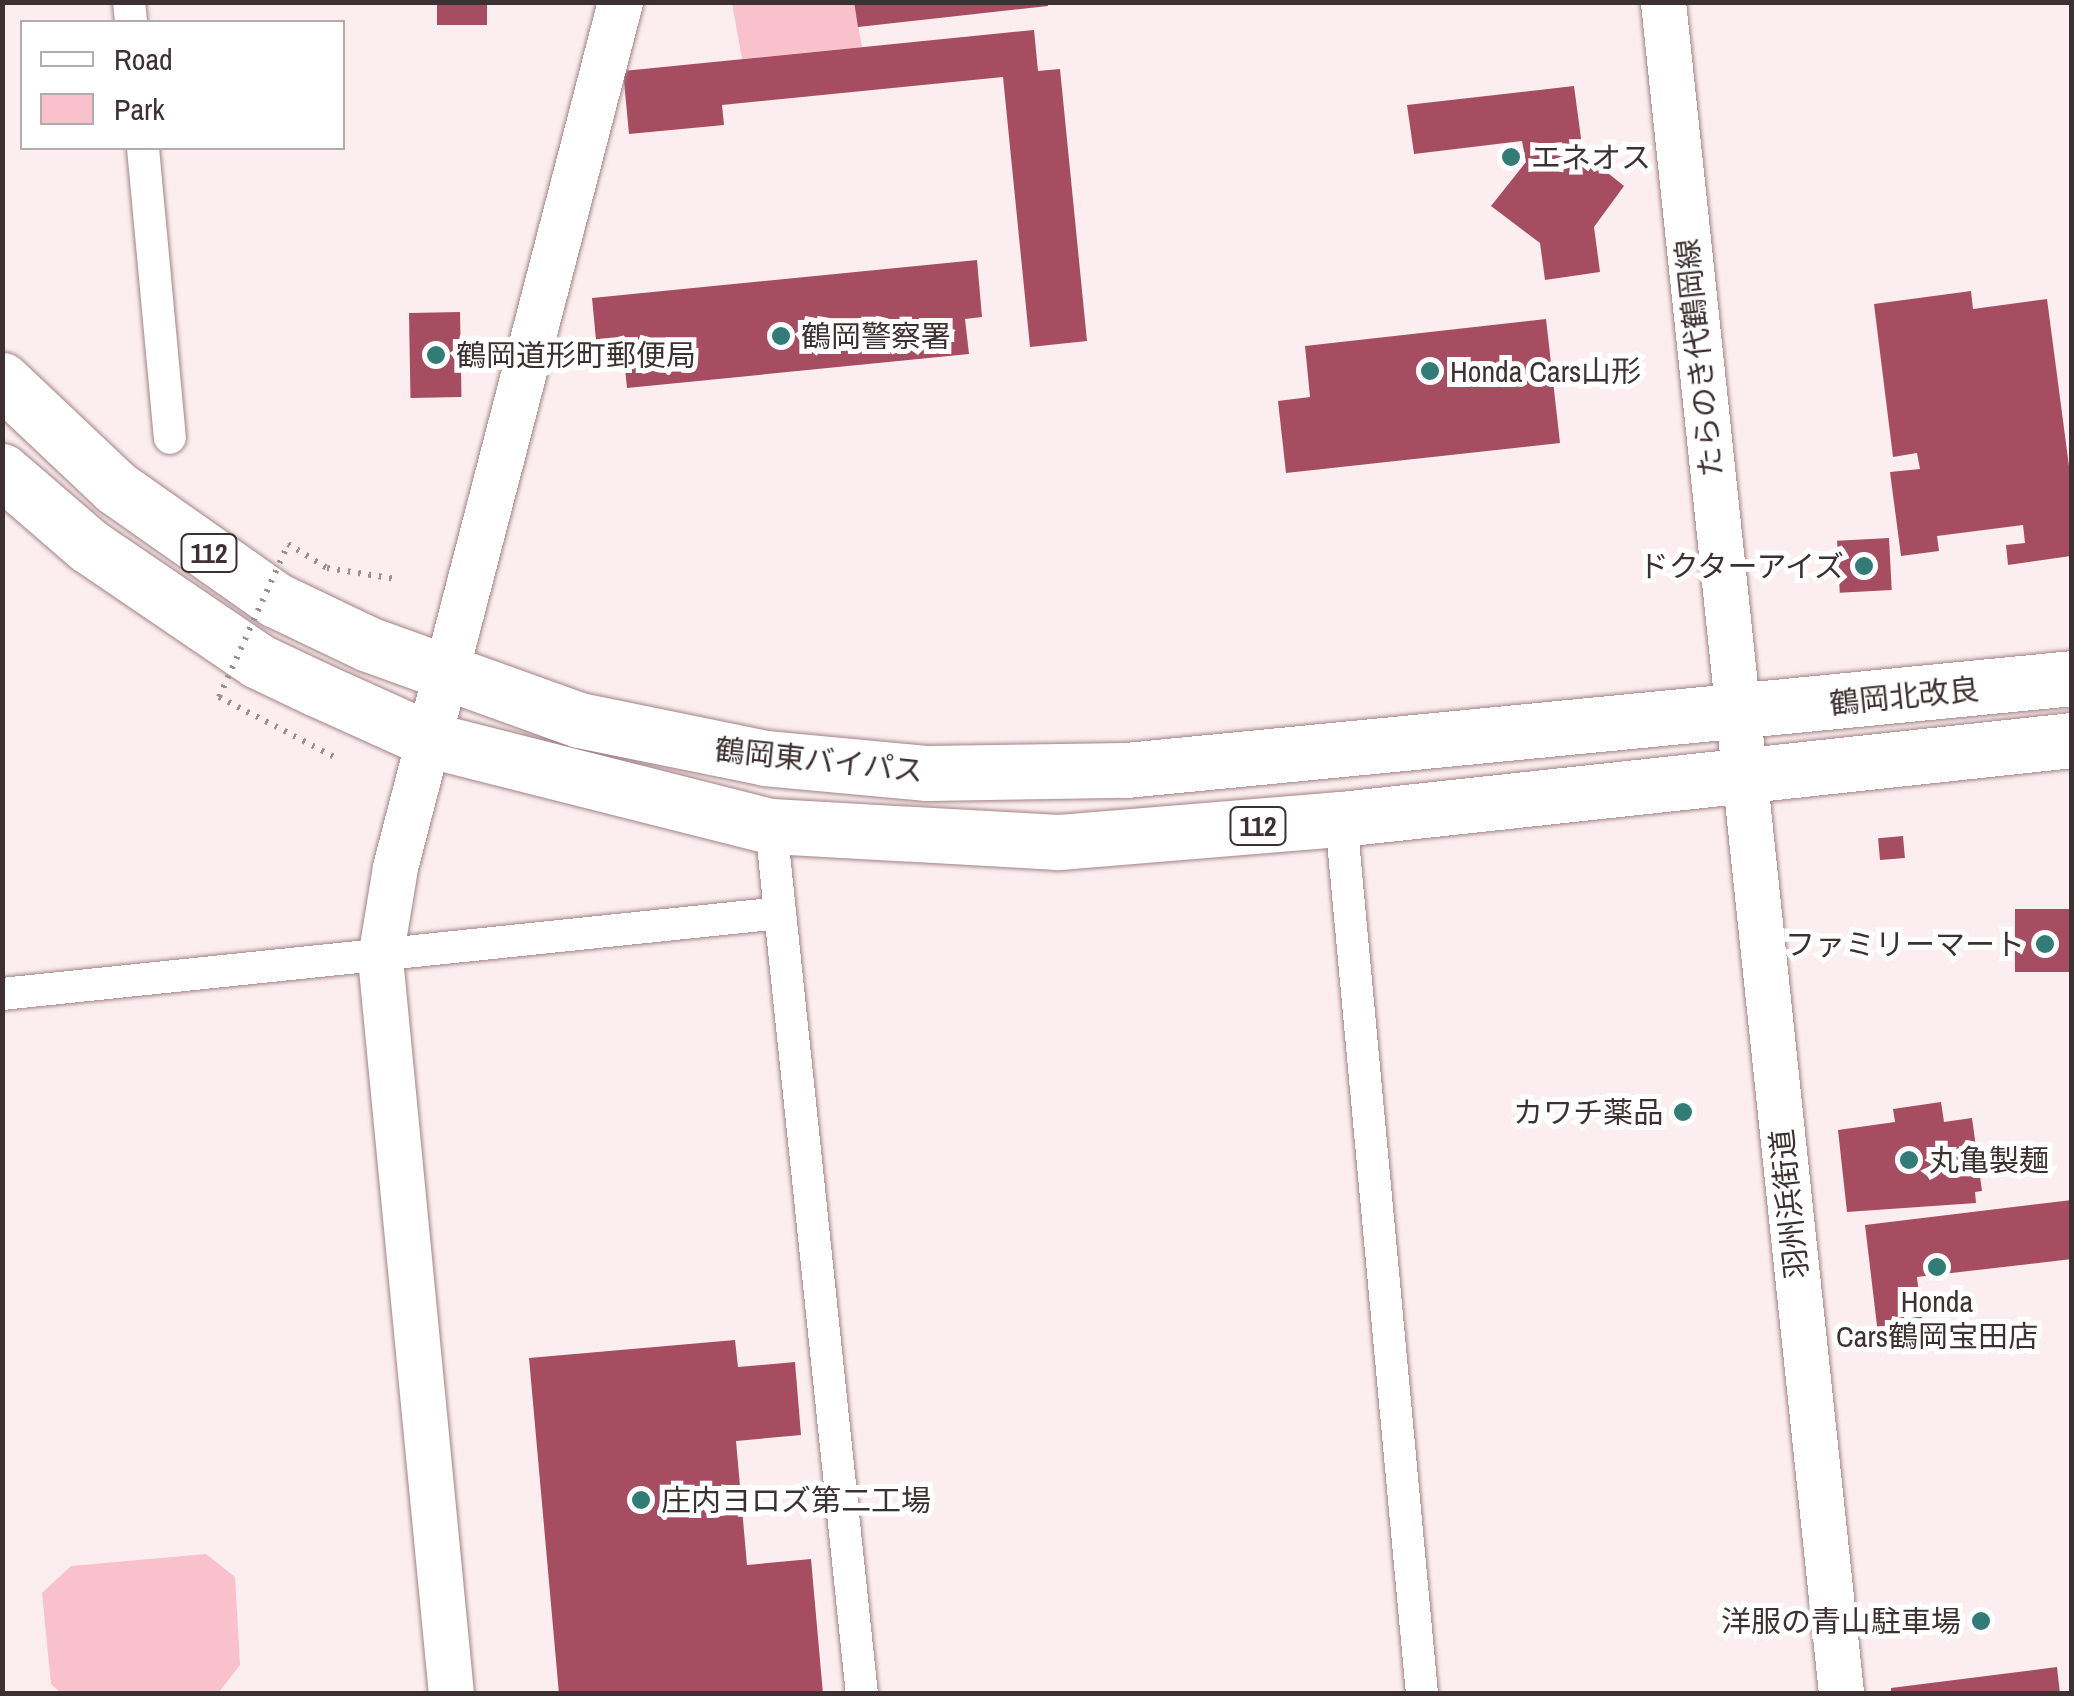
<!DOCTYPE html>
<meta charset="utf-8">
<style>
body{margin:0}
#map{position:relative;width:2074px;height:1696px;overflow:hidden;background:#fceef0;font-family:"Archivo Narrow","Noto Sans JP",sans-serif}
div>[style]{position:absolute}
.green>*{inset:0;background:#f9c1cb}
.building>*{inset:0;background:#a64d62;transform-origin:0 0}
.path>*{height:6px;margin-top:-3px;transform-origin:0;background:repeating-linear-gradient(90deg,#9c8f91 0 2.5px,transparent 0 10.5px)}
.roads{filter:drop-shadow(0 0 2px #a18287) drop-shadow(0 0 2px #a18287)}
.street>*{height:32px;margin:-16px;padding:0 16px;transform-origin:16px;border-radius:16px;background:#fff}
.secondary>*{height:45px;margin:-22.5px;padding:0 22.5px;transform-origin:22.5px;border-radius:22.5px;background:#fff}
.highway>*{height:55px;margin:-27.5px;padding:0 27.5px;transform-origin:27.5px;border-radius:27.5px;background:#fff}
.path-bridge>*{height:6px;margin-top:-3px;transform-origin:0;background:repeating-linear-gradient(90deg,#9c8f91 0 2.5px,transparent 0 10.5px)}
.dots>*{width:28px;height:28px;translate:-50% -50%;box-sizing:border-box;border:5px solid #fff;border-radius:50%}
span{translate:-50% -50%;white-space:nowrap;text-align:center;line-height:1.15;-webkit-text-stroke:10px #fff;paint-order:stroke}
.shield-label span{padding:2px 8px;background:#fff;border:2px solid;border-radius:8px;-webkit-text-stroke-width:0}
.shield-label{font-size:28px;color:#3d3032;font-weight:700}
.poi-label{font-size:30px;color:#3d3032}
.left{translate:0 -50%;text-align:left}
.right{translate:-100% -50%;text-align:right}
.street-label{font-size:30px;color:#3d3032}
.frame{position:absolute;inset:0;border:5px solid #3d3032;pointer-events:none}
.legend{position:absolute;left:20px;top:20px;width:325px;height:130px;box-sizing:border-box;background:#fff;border:2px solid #b1acad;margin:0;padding:12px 18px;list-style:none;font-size:30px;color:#3d3032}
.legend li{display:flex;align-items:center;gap:20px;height:50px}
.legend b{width:50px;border:2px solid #b1acad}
</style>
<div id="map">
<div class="green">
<i style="clip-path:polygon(732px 3px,854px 3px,862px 47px,742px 59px)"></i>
<i style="clip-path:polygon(206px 1554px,235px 1577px,240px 1665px,219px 1692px,62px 1694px,51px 1684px,42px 1593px,71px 1566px)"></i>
</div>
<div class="building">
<i style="left:437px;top:2px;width:50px;height:23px"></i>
<i style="clip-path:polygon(854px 2px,1047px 2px,1048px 6px,858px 27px)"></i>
<i style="clip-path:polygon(1034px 30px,1038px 71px,1060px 69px,1087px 341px,1030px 347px,1003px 77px,722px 105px,724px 125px,629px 134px,623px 71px)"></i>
<i style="clip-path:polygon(1574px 86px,1583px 153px,1624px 186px,1594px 227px,1600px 272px,1545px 280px,1540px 243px,1491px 206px,1526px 162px,1522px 141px,1414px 154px,1407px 105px)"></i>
<i style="clip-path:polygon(977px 260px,982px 317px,965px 319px,969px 354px,627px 388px,624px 359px,598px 361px,592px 298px)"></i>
<i style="clip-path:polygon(1971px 291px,1973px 309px,2047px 299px,2072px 489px,2071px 556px,2008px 565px,2006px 545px,2025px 543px,2023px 525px,1937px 536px,1939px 551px,1901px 556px,1890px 472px,1920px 469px,1917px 453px,1893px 457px,1874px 304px)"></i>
<i style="left:460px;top:312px;width:85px;height:51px;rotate:89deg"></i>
<i style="clip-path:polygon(1546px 319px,1560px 443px,1286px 473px,1278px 401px,1310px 397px,1305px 346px)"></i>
<i style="left:1889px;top:538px;width:52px;height:52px;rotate:87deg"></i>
<i style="left:1903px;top:836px;width:22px;height:25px;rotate:85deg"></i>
<i style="left:2072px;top:909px;width:63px;height:57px;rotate:90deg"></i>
<i style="clip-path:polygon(1941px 1102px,1944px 1122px,1972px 1118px,1982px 1191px,1975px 1192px,1976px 1203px,1847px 1212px,1838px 1130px,1895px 1122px,1893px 1109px)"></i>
<i style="clip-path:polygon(2072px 1200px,2072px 1259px,1917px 1277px,1923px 1328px,1878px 1334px,1865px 1225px)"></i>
<i style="clip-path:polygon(735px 1340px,738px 1367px,795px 1362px,801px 1435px,736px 1441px,747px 1565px,811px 1559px,823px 1694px,559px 1694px,529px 1358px)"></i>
<i style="clip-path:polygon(2057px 1667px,2060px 1694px,1891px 1694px,1891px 1688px)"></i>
</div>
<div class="path">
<i style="left:288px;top:544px;width:46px;rotate:31.6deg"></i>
<i style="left:327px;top:568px;width:70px;rotate:9.1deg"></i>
<i style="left:219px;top:697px;width:134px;rotate:27.5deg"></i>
</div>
<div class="roads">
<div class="street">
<i style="left:129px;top:2px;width:20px;rotate:84deg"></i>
<i style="left:143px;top:148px;width:291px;rotate:84.7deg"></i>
<i style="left:1341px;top:819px;width:879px;rotate:84.71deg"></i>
<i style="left:771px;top:826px;width:873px;rotate:84.02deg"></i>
<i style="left:2px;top:994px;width:782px;rotate:-5.94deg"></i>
</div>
<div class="secondary">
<i style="left:1663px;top:2px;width:1701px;rotate:83.99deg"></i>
<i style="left:451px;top:1694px;width:739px;rotate:-95.51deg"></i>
<i style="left:380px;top:958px;width:92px;rotate:-80.6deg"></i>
<i style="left:395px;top:867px;width:894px;rotate:-75.42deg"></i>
</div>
<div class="highway">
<i style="left:2px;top:380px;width:156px;rotate:43.4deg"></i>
<i style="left:115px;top:487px;width:197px;rotate:35.1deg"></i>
<i style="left:276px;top:600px;width:102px;rotate:25.6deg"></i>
<i style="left:368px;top:644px;width:224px;rotate:19.8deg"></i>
<i style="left:579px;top:720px;width:190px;rotate:11.5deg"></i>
<i style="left:765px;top:758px;width:163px;rotate:5.3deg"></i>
<i style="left:927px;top:773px;width:199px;rotate:-0.9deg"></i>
<i style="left:1126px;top:770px;width:950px;rotate:-5.55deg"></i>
<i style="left:2px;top:471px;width:115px;rotate:40.8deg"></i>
<i style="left:89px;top:546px;width:204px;rotate:34.2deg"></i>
<i style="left:258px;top:661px;width:65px;rotate:25.4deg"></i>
<i style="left:317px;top:689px;width:124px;rotate:24.3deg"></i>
<i style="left:430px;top:740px;width:352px;rotate:14.2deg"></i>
<i style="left:771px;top:826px;width:288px;rotate:3.2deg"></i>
<i style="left:1059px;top:842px;width:283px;rotate:-4.7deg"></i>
<i style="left:1341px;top:819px;width:735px;rotate:-6.17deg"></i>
</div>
</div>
<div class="path-bridge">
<i style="left:219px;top:697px;width:168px;rotate:-65.7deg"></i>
</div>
<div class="dots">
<i style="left:1511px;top:157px;background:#337b76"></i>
<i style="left:781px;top:336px;background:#337b76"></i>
<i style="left:436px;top:355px;background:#337b76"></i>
<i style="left:1430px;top:371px;background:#337b76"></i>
<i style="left:1864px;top:566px;background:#337b76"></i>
<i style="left:2045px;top:944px;background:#337b76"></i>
<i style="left:1683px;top:1112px;background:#337b76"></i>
<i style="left:1909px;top:1160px;background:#337b76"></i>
<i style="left:1937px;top:1267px;background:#337b76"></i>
<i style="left:641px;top:1500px;background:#337b76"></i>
<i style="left:1981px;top:1621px;background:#337b76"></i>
</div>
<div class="shield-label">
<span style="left:209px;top:553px">112</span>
<span style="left:1258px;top:826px">112</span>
</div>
<div class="poi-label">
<span class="left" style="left:1531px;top:157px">エネオス</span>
<span class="left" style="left:801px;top:336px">鶴岡警察署</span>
<span class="left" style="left:456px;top:355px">鶴岡道形町郵便局</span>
<span class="left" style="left:1450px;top:371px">Honda Cars山形</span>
<span class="right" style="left:1844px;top:566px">ドクターアイズ</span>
<span class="right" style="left:2025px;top:944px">ファミリーマート</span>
<span class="right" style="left:1663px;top:1112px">カワチ薬品</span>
<span class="left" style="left:1929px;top:1160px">丸亀製麺</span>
<span style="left:1937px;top:1318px">Honda<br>Cars鶴岡宝田店</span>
<span class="left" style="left:661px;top:1500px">庄内ヨロズ第二工場</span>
<span class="right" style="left:1961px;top:1621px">洋服の青山駐車場</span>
</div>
<div class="street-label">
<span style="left:1699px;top:358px;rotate:-96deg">たらのき代鶴岡線</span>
<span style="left:1904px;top:696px;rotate:-6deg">鶴岡北改良</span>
<span style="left:819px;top:760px;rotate:6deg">鶴岡東バイパス</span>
<span style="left:1789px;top:1204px;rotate:-96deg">羽州浜街道</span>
</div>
<div class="frame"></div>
<ul class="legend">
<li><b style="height:12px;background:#fff"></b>Road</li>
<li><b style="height:28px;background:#f9c1cb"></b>Park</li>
</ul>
</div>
